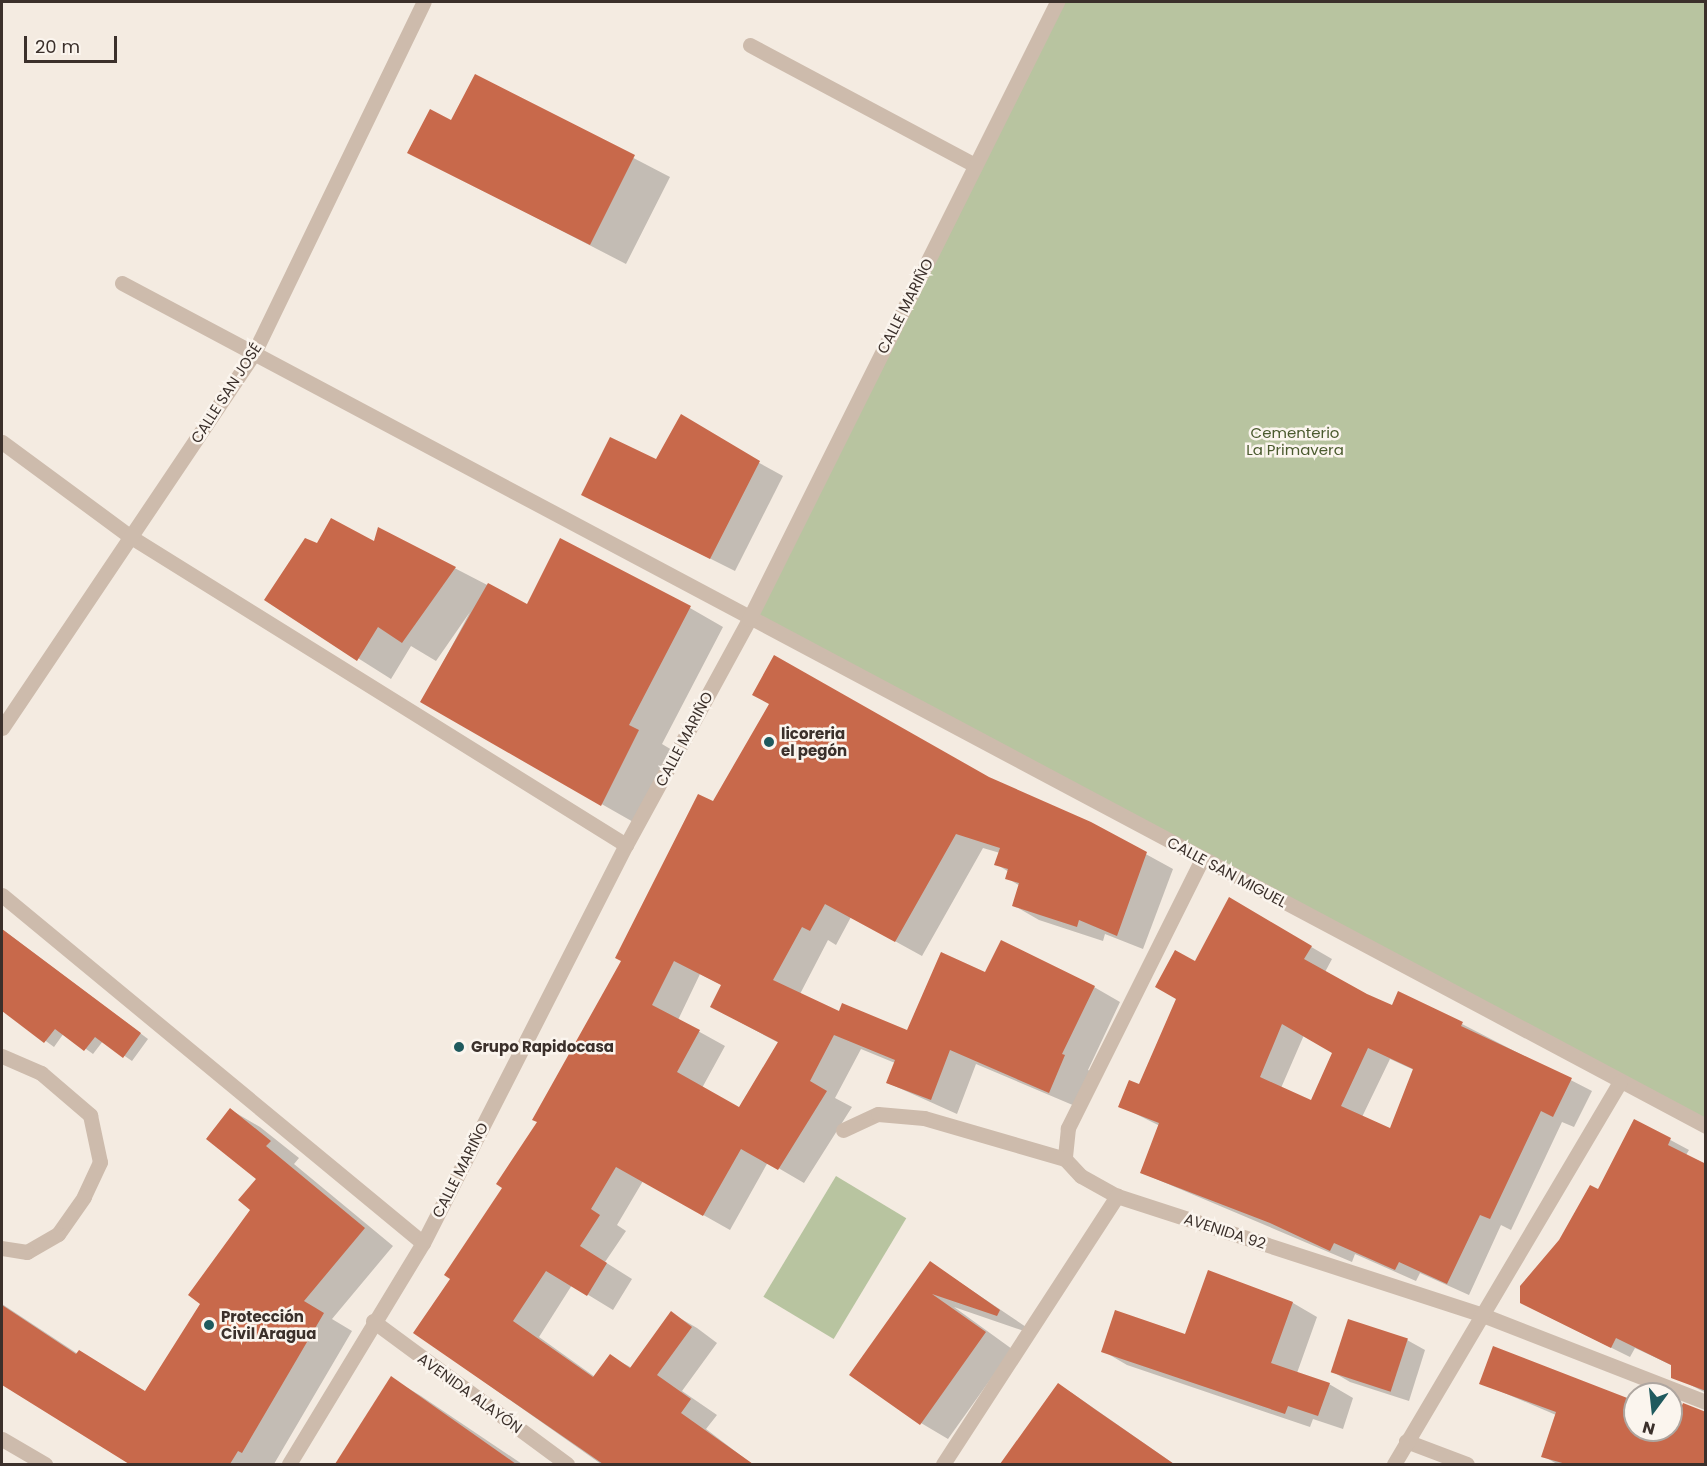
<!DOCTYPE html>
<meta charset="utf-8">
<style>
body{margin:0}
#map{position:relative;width:1707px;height:1466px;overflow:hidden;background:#f4ebe1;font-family:Poppins,sans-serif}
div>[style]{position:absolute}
.green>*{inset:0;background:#b8c4a0;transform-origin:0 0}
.shadow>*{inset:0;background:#0003}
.building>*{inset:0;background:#c8694b;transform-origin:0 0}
.minor>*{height:15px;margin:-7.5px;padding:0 7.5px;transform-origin:7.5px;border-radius:7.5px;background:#cdbbac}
.dots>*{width:16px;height:16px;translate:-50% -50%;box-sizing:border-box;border:3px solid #fbf5ee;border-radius:50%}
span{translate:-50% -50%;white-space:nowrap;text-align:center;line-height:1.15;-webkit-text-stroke:5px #fbf5ee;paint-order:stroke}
.street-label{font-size:15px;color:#3b302b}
.park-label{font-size:15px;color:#4a5a2e}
.poi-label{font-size:15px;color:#3b302b;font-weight:700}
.left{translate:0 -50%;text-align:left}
.frame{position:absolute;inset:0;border:3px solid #3b302b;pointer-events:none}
.north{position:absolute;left:1623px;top:1382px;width:60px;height:60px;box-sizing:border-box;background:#fbf5ee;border:2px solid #aea6a0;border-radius:50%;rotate:195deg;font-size:16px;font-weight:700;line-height:24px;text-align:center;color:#3b302b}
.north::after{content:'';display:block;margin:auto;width:21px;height:27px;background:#1f5a5e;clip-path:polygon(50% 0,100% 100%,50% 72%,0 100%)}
.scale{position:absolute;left:24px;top:36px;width:93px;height:27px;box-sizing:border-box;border:3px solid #3b302b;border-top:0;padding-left:8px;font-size:18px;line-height:21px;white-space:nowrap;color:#3b302b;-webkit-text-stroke:4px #fbf5ee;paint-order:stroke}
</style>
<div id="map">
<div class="green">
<i style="clip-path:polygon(1056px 2px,1705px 2px,1705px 1120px,749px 619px)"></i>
<i style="left:836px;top:1176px;width:82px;height:141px;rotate:31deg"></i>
</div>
<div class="shadow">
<i style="clip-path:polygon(476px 76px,670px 177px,626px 264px,409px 152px,452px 122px)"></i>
<i style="clip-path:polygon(741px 453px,783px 476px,735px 571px,583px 495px,657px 461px)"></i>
<i style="clip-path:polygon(379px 529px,528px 606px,690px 608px,723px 627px,662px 744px,672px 750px,635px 823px,422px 702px,470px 612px,436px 661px,411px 646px,391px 679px,266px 600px,318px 545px,374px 543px)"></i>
<i style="clip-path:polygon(evenodd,988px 778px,1091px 824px,1173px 869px,1143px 949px,1105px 934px,1103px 941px,1039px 920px,1013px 905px,1020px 886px,1007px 878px,1009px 872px,996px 864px,1000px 853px,983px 848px,922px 956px,851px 917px,836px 945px,828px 940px,800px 994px,839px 1013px,908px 1032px,986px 974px,1094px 987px,1120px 1002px,1088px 1070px,1090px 1071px,1075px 1106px,976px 1064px,957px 1114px,888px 1083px,895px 1063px,861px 1049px,835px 1098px,852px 1107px,804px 1183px,768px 1162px,730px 1230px,643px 1181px,617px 1225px,626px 1231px,605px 1262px,632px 1279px,613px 1310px,572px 1285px,539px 1337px,595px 1377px,610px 1356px,632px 1368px,671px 1313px,697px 1328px,717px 1343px,682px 1391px,717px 1415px,706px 1429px,752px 1464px,601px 1464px,415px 1333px,452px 1278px,504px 1188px,713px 803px,988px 778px,700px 974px,722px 985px,738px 1021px,779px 1043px,740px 1109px,702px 1088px,725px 1046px,678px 1020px,700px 974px)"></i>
<i style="clip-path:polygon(evenodd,1229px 899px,1332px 959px,1325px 972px,1366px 995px,1392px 1007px,1462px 1024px,1592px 1091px,1574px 1127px,1562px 1122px,1511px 1230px,1501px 1225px,1469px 1295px,1420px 1273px,1416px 1281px,1355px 1254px,1352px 1262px,1142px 1173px,1160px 1126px,1120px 1106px,1140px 1086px,1229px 899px,1304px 1035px,1334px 1052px,1311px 1102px,1281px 1088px,1304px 1035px,1229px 899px,1390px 1059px,1414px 1070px,1390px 1130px,1362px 1117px,1390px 1059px)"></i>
<i style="clip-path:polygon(2px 929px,148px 1039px,132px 1061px,103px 1041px,93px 1054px,64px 1033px,54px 1047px,2px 1009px)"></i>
<i style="clip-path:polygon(231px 1110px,260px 1127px,299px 1158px,294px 1164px,393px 1246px,332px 1319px,352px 1331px,274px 1464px,131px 1464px,2px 1383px,2px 1304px,78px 1354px,146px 1392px,202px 1303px,252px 1209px,258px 1179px)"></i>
<i style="clip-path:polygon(1635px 1121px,1689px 1150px,1686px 1155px,1706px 1164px,1706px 1393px,1681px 1380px,1684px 1371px,1635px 1348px,1630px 1357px,1541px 1313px,1560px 1241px,1598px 1191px)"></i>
<i style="clip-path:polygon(931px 1263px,1026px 1327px,1024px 1331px,954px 1307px,1012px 1349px,948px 1439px,921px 1423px)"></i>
<i style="clip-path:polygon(1209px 1272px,1293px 1303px,1317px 1317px,1297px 1373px,1329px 1384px,1353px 1398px,1343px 1429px,1313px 1419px,1310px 1427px,1127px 1365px,1103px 1351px,1185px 1336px)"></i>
<i style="clip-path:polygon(1407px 1340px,1425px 1350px,1409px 1401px,1350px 1382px,1333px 1372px)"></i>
<i style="clip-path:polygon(1494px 1348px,1635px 1403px,1635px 1430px,1671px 1430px,1671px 1412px,1706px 1413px,1706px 1464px,1557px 1464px,1543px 1456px,1556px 1415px,1481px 1383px)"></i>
<i style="clip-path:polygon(391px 1378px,421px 1396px,522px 1464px,340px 1464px)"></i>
<i style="clip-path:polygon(1058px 1385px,1072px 1393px,1174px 1464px,1002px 1464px)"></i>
</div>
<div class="building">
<i style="clip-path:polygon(475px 74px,635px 155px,590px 245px,407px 153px,430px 109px,451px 120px)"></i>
<i style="clip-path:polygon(681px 414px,760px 461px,710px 559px,581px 495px,610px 437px,656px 459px)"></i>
<i style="clip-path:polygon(331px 518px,374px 541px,378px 527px,456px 567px,402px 643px,378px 627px,357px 661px,264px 600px,305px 538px,317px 543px)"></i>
<i style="clip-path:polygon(560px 538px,691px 606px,629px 725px,639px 730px,601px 806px,420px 702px,488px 583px,527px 604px)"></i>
<i style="clip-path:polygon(evenodd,774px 655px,989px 777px,1091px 822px,1147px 852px,1117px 936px,1079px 920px,1077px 927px,1012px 906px,1019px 883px,1005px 879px,1008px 869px,994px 865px,1000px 848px,956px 834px,895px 942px,825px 904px,810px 931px,802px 927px,773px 980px,839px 1011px,842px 1003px,907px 1030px,941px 952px,985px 972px,1001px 940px,1095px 986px,1062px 1054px,1065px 1055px,1049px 1093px,950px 1050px,931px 1100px,886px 1083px,895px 1060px,834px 1035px,810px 1081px,827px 1091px,778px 1170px,741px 1149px,703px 1216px,616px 1167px,591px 1209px,600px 1215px,580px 1246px,607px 1263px,587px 1296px,546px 1271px,513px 1321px,593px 1377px,610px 1354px,630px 1368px,671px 1311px,692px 1327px,657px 1375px,691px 1399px,681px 1413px,753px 1464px,603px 1464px,413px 1333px,450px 1279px,444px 1275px,502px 1188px,496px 1184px,537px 1122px,532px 1120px,621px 961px,615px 958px,698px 794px,713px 801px,769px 704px,752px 695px,774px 655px,674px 961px,721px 985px,710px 1007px,778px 1042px,739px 1107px,677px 1072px,700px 1030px,652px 1005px,674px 961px)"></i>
<i style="clip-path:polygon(evenodd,1229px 897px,1312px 946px,1304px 959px,1367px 994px,1392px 1005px,1398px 991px,1463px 1022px,1461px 1026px,1572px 1078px,1553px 1117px,1541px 1111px,1490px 1219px,1480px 1215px,1447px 1284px,1399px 1262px,1395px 1270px,1334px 1243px,1330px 1251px,1270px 1223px,1140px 1173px,1159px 1123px,1118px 1107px,1129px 1080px,1139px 1084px,1176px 999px,1155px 987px,1175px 950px,1195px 961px,1229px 897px,1282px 1024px,1332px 1053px,1311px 1100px,1260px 1077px,1282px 1024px,1229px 897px,1368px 1048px,1413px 1069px,1390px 1128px,1341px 1106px,1368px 1048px)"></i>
<i style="clip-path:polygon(2px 929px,141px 1033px,123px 1058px,95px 1037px,84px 1051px,55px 1029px,44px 1043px,2px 1011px)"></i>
<i style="clip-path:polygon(230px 1108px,271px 1141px,266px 1146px,365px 1228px,304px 1301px,324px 1313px,242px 1453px,238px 1451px,230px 1464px,129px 1464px,2px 1385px,2px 1305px,76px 1354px,79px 1350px,145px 1391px,200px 1304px,188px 1295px,250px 1210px,238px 1200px,256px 1179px,206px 1139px)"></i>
<i style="clip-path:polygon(1634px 1119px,1671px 1138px,1668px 1145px,1706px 1164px,1706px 1391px,1671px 1378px,1671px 1365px,1616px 1338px,1611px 1348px,1520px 1303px,1520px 1286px,1559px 1240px,1590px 1185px,1598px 1189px)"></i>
<i style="clip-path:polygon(930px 1261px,1000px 1310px,997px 1316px,932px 1294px,986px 1332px,920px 1425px,849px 1375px)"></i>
<i style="clip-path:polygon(1208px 1270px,1293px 1302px,1271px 1363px,1330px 1383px,1318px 1416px,1288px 1406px,1285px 1414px,1101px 1352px,1115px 1310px,1185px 1334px)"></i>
<i style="left:1348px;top:1319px;width:63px;height:56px;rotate:18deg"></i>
<i style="clip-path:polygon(1493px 1346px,1635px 1401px,1635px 1430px,1671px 1430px,1671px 1410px,1679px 1413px,1683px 1403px,1706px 1412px,1706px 1464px,1566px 1464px,1541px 1457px,1556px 1412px,1479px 1384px)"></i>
<i style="clip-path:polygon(391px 1376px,516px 1464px,335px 1464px)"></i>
<i style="clip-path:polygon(1058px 1383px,1096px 1410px,1174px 1464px,1000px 1464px)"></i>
</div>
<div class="minor">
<i style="left:750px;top:45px;width:255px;rotate:28.1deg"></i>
<i style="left:122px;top:283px;width:1794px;rotate:28.02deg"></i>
<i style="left:2px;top:442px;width:160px;rotate:36.4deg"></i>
<i style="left:131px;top:537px;width:583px;rotate:31.89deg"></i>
<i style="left:2px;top:728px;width:450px;rotate:-56.1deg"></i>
<i style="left:253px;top:355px;width:392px;rotate:-64.2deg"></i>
<i style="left:1202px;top:859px;width:301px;rotate:116.5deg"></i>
<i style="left:1068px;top:1128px;width:31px;rotate:96deg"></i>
<i style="left:1065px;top:1159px;width:23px;rotate:47deg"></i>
<i style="left:1081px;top:1176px;width:41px;rotate:29.1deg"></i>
<i style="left:1117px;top:1196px;width:382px;rotate:18deg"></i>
<i style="left:1480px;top:1314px;width:243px;rotate:21.3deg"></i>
<i style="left:2px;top:895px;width:546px;rotate:39.58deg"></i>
<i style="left:2px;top:1056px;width:43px;rotate:23.6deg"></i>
<i style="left:41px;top:1073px;width:65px;rotate:40.6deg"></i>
<i style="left:90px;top:1115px;width:48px;rotate:78deg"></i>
<i style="left:100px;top:1162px;width:38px;rotate:115deg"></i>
<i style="left:84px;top:1197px;width:45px;rotate:125.1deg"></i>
<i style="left:58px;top:1234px;width:36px;rotate:150deg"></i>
<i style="left:27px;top:1252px;width:25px;rotate:-171deg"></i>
<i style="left:843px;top:1130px;width:38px;rotate:-25deg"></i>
<i style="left:878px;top:1114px;width:46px;rotate:5deg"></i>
<i style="left:924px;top:1118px;width:147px;rotate:16.2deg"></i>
<i style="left:373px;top:1321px;width:241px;rotate:36.4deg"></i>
<i style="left:2px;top:1439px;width:50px;rotate:30.2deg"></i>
<i style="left:1406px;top:1441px;width:65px;rotate:20.7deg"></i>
<i style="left:289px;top:1464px;width:258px;rotate:-58.8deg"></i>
<i style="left:423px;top:1243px;width:447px;rotate:-63deg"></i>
<i style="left:626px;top:845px;width:257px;rotate:-61.4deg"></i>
<i style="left:749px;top:619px;width:690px;rotate:-63.47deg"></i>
<i style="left:943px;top:1464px;width:320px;rotate:-57deg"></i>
<i style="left:1394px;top:1464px;width:444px;rotate:-59.4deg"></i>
</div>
<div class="dots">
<i style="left:769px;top:742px;background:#1f5a5e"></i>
<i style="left:459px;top:1047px;background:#1f5a5e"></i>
<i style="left:209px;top:1325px;background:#1f5a5e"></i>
</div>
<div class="street-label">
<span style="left:905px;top:306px;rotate:-63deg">CALLE MARIÑO</span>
<span style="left:226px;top:393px;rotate:-57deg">CALLE SAN JOSÉ</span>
<span style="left:684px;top:739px;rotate:-62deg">CALLE MARIÑO</span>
<span style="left:1227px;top:872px;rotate:28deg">CALLE SAN MIGUEL</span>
<span style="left:460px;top:1170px;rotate:-63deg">CALLE MARIÑO</span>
<span style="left:1225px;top:1231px;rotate:18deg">AVENIDA 92</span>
<span style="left:470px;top:1393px;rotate:36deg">AVENIDA ALAYÓN</span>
</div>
<div class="park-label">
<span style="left:1295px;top:441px">Cementerio<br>La Primavera</span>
</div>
<div class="poi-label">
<span class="left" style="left:781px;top:742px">licoreria<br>el pegón</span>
<span class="left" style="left:471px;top:1047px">Grupo Rapidocasa</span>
<span class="left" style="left:221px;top:1325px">Protección<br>Civil Aragua</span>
</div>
<div class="frame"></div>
<div class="north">N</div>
<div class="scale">20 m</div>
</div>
